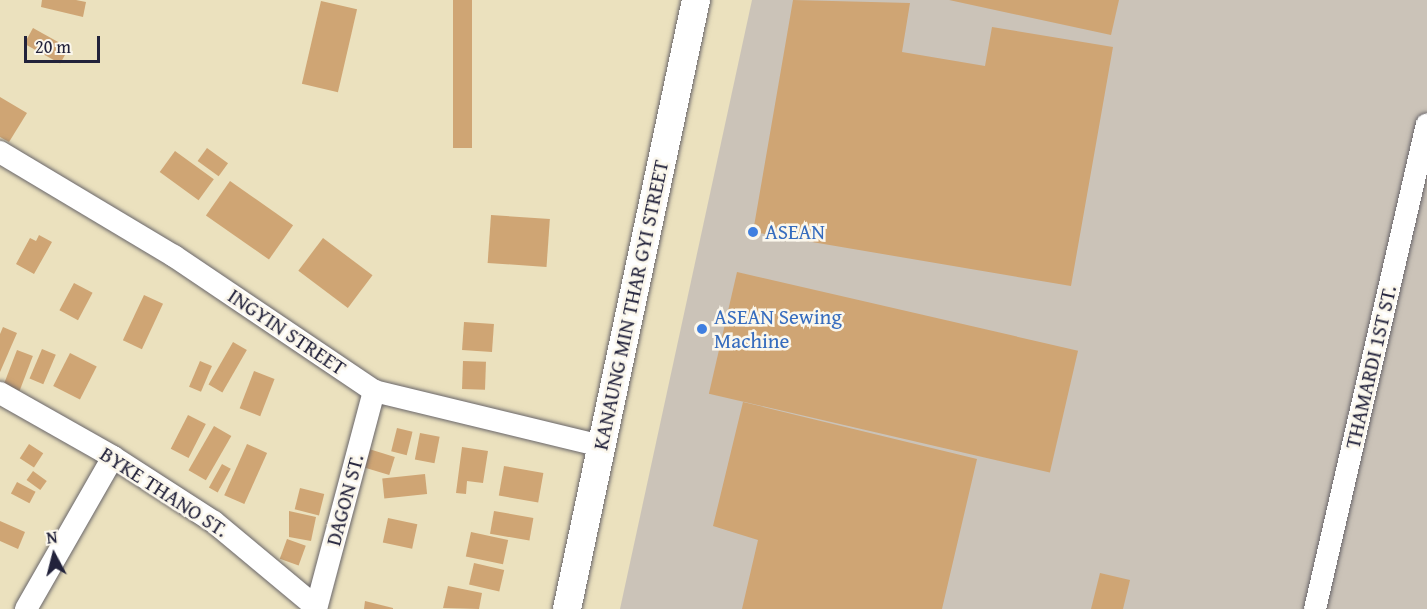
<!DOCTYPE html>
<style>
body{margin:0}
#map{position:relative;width:1427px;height:609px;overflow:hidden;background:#ebe1be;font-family:"Gentium Book Plus",serif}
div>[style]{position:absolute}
.industrial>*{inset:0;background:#cbc3b8}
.building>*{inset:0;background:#cfa574;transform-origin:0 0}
.roads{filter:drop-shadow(0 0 2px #686569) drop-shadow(0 0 2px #686569)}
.minor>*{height:22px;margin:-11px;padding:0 11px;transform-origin:11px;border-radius:11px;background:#fff}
.tertiary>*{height:28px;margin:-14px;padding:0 14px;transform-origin:14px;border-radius:14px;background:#fff}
.dots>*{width:16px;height:16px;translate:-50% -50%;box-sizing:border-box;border:3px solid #fbf7ec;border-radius:50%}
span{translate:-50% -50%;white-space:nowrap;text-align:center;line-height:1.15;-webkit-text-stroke:5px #fbf7ec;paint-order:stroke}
.shop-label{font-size:21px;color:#366cbe}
.left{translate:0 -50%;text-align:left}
.street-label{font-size:21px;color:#22223b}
.north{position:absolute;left:24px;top:525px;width:60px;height:60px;-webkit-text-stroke:4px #fbf7ec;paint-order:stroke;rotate:353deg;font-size:16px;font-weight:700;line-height:24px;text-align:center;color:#22223b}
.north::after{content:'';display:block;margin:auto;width:21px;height:27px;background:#22223b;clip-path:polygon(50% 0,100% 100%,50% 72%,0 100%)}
.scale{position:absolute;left:24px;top:36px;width:76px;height:27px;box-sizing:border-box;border:3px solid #22223b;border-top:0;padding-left:8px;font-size:18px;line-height:21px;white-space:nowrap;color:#22223b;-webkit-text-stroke:4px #fbf7ec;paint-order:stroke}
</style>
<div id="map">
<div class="industrial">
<i style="clip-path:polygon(752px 0,1427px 0,1427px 609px,620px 609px)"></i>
</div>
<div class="building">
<i style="clip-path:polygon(42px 0,76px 0,86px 2px,83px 17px,41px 7px)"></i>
<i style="left:453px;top:0;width:19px;height:148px"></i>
<i style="clip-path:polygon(793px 0,910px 3px,902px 52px,985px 66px,992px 27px,1113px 47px,1071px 286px,753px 232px)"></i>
<i style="clip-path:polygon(949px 0,1119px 0,1111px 35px)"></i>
<i style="left:321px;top:1px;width:37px;height:85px;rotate:13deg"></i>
<i style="left:33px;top:28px;width:41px;height:18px;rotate:29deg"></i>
<i style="clip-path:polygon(0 97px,27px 113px,9px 142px,0 137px)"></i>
<i style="left:207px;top:148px;width:26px;height:16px;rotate:36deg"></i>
<i style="left:175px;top:151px;width:48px;height:26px;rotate:36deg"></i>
<i style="left:230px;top:181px;width:77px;height:42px;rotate:35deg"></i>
<i style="left:491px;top:215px;width:59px;height:48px;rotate:4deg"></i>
<i style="clip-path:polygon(39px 235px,52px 242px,34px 274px,16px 264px,30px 238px,36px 241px)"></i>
<i style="left:323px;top:238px;width:62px;height:41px;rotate:37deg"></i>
<i style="left:737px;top:272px;width:350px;height:125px;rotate:13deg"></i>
<i style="left:74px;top:283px;width:21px;height:31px;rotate:28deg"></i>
<i style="left:144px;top:295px;width:21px;height:50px;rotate:25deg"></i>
<i style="left:464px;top:322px;width:30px;height:28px;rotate:4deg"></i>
<i style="clip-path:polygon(3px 327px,17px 333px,0 372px,0 334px)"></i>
<i style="left:233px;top:342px;width:16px;height:49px;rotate:30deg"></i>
<i style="left:42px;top:349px;width:15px;height:32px;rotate:23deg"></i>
<i style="left:17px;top:350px;width:17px;height:37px;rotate:21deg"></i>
<i style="left:70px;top:353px;width:30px;height:37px;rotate:27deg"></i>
<i style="left:200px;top:361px;width:13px;height:28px;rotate:23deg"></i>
<i style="left:463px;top:361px;width:23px;height:28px;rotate:2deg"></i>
<i style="left:254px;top:371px;width:22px;height:40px;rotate:21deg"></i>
<i style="clip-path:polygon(743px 402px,977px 459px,942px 609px,742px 609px,758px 540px,713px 526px)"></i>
<i style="left:188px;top:415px;width:20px;height:38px;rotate:27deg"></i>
<i style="left:214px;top:426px;width:20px;height:51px;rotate:30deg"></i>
<i style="left:397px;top:428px;width:16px;height:24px;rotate:14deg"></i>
<i style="left:420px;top:433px;width:20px;height:27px;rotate:11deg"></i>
<i style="left:29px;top:444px;width:17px;height:17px;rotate:33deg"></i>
<i style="left:247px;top:444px;width:22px;height:56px;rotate:24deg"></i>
<i style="clip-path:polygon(462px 447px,488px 451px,483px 483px,467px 481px,466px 494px,456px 493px)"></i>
<i style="left:369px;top:449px;width:27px;height:19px;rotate:17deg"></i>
<i style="left:222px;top:464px;width:10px;height:27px;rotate:29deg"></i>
<i style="left:504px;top:466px;width:40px;height:30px;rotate:10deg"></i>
<i style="left:33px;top:471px;width:17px;height:11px;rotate:36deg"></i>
<i style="left:425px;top:474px;width:20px;height:43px;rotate:84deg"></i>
<i style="left:17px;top:482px;width:21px;height:13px;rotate:28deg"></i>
<i style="left:300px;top:488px;width:25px;height:22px;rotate:14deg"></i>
<i style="clip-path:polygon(289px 511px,316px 517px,311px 541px,289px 537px)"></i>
<i style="left:494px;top:511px;width:40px;height:23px;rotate:10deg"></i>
<i style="left:388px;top:518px;width:30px;height:25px;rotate:12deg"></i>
<i style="clip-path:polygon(0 521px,25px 532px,18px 549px,0 541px)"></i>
<i style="left:471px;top:532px;width:38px;height:25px;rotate:12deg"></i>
<i style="left:287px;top:539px;width:20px;height:21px;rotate:20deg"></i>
<i style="left:474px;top:563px;width:31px;height:22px;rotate:13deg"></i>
<i style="clip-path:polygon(1100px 573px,1130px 580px,1123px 609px,1091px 609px)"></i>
<i style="clip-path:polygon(448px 586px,482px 593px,479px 609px,443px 608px)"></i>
<i style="clip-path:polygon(365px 601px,393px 608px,393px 609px,364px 609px)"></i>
</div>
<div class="roads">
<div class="minor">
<i style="left:0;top:152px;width:203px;rotate:30.9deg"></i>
<i style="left:174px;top:256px;width:241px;rotate:34deg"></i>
<i style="left:374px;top:391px;width:234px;rotate:13.6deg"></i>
<i style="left:0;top:393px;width:130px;rotate:29.5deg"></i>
<i style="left:113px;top:457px;width:120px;rotate:32.8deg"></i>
<i style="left:214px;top:522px;width:133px;rotate:39.8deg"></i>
<i style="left:26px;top:609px;width:175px;rotate:-60.2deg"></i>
<i style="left:316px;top:609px;width:226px;rotate:-75.1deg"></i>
<i style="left:1315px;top:609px;width:497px;rotate:-77deg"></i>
</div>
<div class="tertiary">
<i style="left:567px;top:609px;width:623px;rotate:-78.04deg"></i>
</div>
</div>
<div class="dots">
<i style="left:753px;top:232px;background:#3f7fe0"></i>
<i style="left:702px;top:329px;background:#3f7fe0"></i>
</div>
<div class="shop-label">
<span class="left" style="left:765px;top:232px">ASEAN</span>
<span class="left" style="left:714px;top:329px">ASEAN Sewing<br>Machine</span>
</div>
<div class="street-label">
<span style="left:631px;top:305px;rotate:-78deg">KANAUNG MIN THAR GYI STREET</span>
<span style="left:287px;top:332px;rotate:34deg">INGYIN STREET</span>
<span style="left:1371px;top:367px;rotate:-77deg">THAMARDI 1ST ST.</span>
<span style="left:164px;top:492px;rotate:33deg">BYKE THANO ST.</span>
<span style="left:345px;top:500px;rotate:-75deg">DAGON ST.</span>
</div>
<div class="north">N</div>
<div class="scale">20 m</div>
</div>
